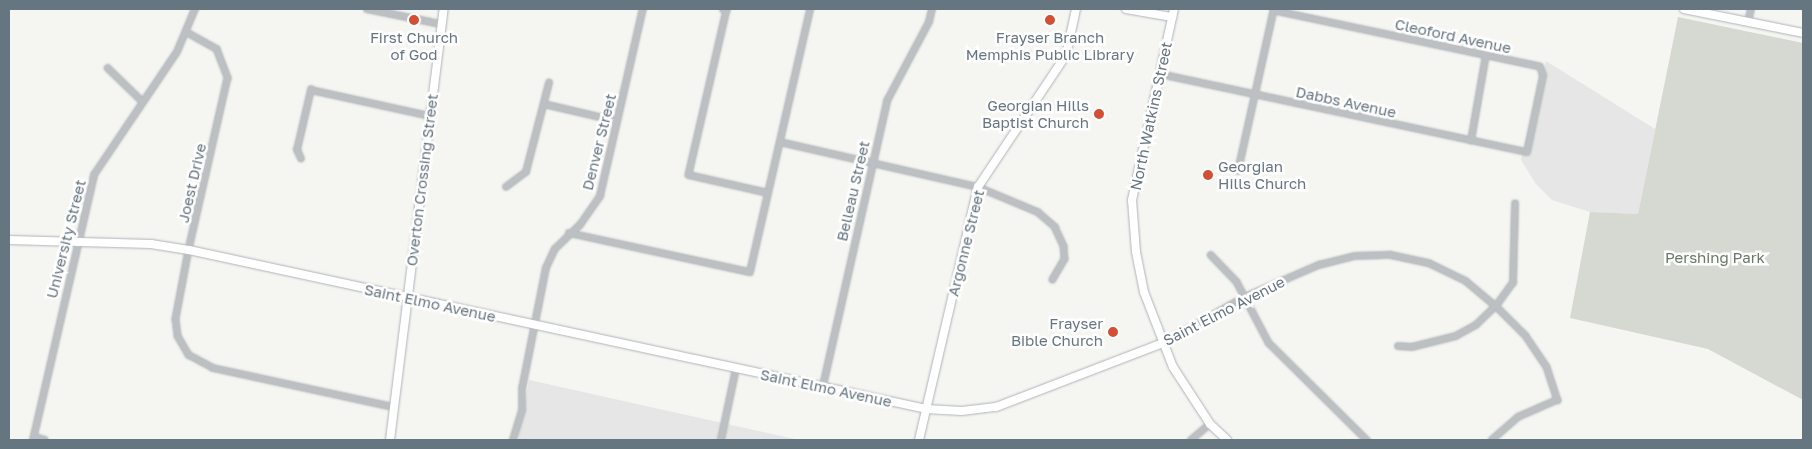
<!DOCTYPE html>
<style>
body{margin:0}
#map{position:relative;width:1812px;height:449px;overflow:hidden;background:#f5f5f1;font-family:"Golos Text",sans-serif}
div>[style]{position:absolute}
.built>*{inset:0;background:#e5e6e5}
.green>*{inset:0;background:#d5d9d1}
.roads{filter:drop-shadow(0 0 1px #aeb4b8) drop-shadow(0 0 1px #aeb4b8)}
.street>*{height:5.5px;margin:-2.75px;padding:0 2.75px;transform-origin:2.75px;border-radius:2.75px;background:#bcc0c3}
.secondary>*{height:8px;margin:-4px;padding:0 4px;transform-origin:4px;border-radius:4px;background:#fff}
.dots>*{width:14px;height:14px;translate:-50% -50%;box-sizing:border-box;border:2px solid #fff;border-radius:50%}
span{translate:-50% -50%;white-space:nowrap;text-align:center;line-height:1.15;-webkit-text-stroke:5px #fff;paint-order:stroke}
.street-label{font-size:15px;color:#667680}
.poi-label{font-size:15px;color:#667680}
.right{translate:-100% -50%;text-align:right}
.left{translate:0 -50%;text-align:left}
.park-label{font-size:15px;color:#6a7865}
.frame{position:absolute;inset:0;border:10px solid #667680;pointer-events:none}
</style>
<div id="map">
<div class="built">
<i style="clip-path:polygon(1546px 61px,1655px 129px,1638px 214px,1590px 212px,1552px 200px,1536px 184px,1521px 160px)"></i>
<i style="clip-path:polygon(529px 380px,799px 440px,518px 440px)"></i>
</div>
<div class="green">
<i style="clip-path:polygon(1678px 17px,1803px 43px,1803px 400px,1708px 349px,1570px 318px,1590px 212px,1638px 214px)"></i>
</div>
<div class="roads">
<div class="street">
<i style="left:367px;top:9px;width:76px;rotate:11.5deg"></i>
<i style="left:723px;top:9px;width:4px;rotate:14deg"></i>
<i style="left:727px;top:10px;width:169px;rotate:103deg"></i>
<i style="left:689px;top:175px;width:81px;rotate:12.8deg"></i>
<i style="left:1748px;top:22px;width:13px;rotate:-77deg"></i>
<i style="left:188px;top:33px;width:33px;rotate:29deg"></i>
<i style="left:217px;top:49px;width:31px;rotate:69deg"></i>
<i style="left:228px;top:78px;width:176px;rotate:102.8deg"></i>
<i style="left:189px;top:250px;width:70px;rotate:100.7deg"></i>
<i style="left:176px;top:319px;width:17px;rotate:83deg"></i>
<i style="left:178px;top:336px;width:22px;rotate:60deg"></i>
<i style="left:189px;top:355px;width:27px;rotate:28deg"></i>
<i style="left:213px;top:368px;width:185px;rotate:12.2deg"></i>
<i style="left:108px;top:68px;width:47px;rotate:44.1deg"></i>
<i style="left:1160px;top:74px;width:375px;rotate:12deg"></i>
<i style="left:1527px;top:152px;width:78px;rotate:-78.1deg"></i>
<i style="left:1543px;top:76px;width:9px;rotate:-108deg"></i>
<i style="left:1540px;top:67px;width:272px;rotate:-168.1deg"></i>
<i style="left:544px;top:104px;width:75px;rotate:13.1deg"></i>
<i style="left:1471px;top:141px;width:87px;rotate:-80.1deg"></i>
<i style="left:780px;top:142px;width:203px;rotate:12.8deg"></i>
<i style="left:978px;top:187px;width:65px;rotate:22.6deg"></i>
<i style="left:1038px;top:212px;width:23px;rotate:41deg"></i>
<i style="left:1055px;top:227px;width:21px;rotate:65deg"></i>
<i style="left:1064px;top:246px;width:13px;rotate:86deg"></i>
<i style="left:1065px;top:259px;width:24px;rotate:120deg"></i>
<i style="left:301px;top:159px;width:10px;rotate:-114deg"></i>
<i style="left:297px;top:150px;width:62px;rotate:-76.9deg"></i>
<i style="left:311px;top:90px;width:122px;rotate:12.3deg"></i>
<i style="left:1238px;top:171px;width:166px;rotate:-77.5deg"></i>
<i style="left:506px;top:187px;width:25px;rotate:-37deg"></i>
<i style="left:526px;top:172px;width:92px;rotate:-75.5deg"></i>
<i style="left:569px;top:233px;width:185px;rotate:12.2deg"></i>
<i style="left:750px;top:272px;width:270px;rotate:-77.1deg"></i>
<i style="left:1211px;top:255px;width:37px;rotate:46deg"></i>
<i style="left:1237px;top:282px;width:69px;rotate:62.3deg"></i>
<i style="left:1269px;top:343px;width:138px;rotate:44.7deg"></i>
<i style="left:1163px;top:343px;width:94px;rotate:-29.3deg"></i>
<i style="left:1245px;top:297px;width:81px;rotate:-23.4deg"></i>
<i style="left:1319px;top:265px;width:37px;rotate:-14deg"></i>
<i style="left:1355px;top:256px;width:36px;rotate:-2deg"></i>
<i style="left:1391px;top:255px;width:39px;rotate:12deg"></i>
<i style="left:1429px;top:263px;width:41px;rotate:25.9deg"></i>
<i style="left:1466px;top:281px;width:39px;rotate:40deg"></i>
<i style="left:1496px;top:306px;width:42px;rotate:45deg"></i>
<i style="left:1526px;top:336px;width:37px;rotate:56deg"></i>
<i style="left:1547px;top:367px;width:35px;rotate:72deg"></i>
<i style="left:1558px;top:400px;width:43px;rotate:156.4deg"></i>
<i style="left:1519px;top:417px;width:35px;rotate:139deg"></i>
<i style="left:1398px;top:346px;width:14px;rotate:4deg"></i>
<i style="left:1412px;top:347px;width:45px;rotate:-14deg"></i>
<i style="left:1456px;top:336px;width:23px;rotate:-29deg"></i>
<i style="left:1476px;top:325px;width:28px;rotate:-44deg"></i>
<i style="left:1496px;top:306px;width:29px;rotate:-54deg"></i>
<i style="left:1513px;top:283px;width:79px;rotate:-88.5deg"></i>
<i style="left:823px;top:386px;width:292px;rotate:-77.3deg"></i>
<i style="left:887px;top:101px;width:89px;rotate:-62deg"></i>
<i style="left:929px;top:22px;width:13px;rotate:-77deg"></i>
<i style="left:34px;top:437px;width:11px;rotate:15deg"></i>
<i style="left:33px;top:440px;width:272px;rotate:-77deg"></i>
<i style="left:94px;top:175px;width:148px;rotate:-56deg"></i>
<i style="left:177px;top:52px;width:47px;rotate:-67.3deg"></i>
<i style="left:513px;top:440px;width:31px;rotate:-73deg"></i>
<i style="left:522px;top:410px;width:21px;rotate:-90deg"></i>
<i style="left:522px;top:389px;width:123px;rotate:-78.8deg"></i>
<i style="left:546px;top:268px;width:21px;rotate:-65deg"></i>
<i style="left:555px;top:249px;width:35px;rotate:-44deg"></i>
<i style="left:580px;top:225px;width:35px;rotate:-55deg"></i>
<i style="left:600px;top:196px;width:192px;rotate:-77.1deg"></i>
<i style="left:721px;top:440px;width:73px;rotate:-78.1deg"></i>
<i style="left:1191px;top:440px;width:25px;rotate:-40deg"></i>
</div>
<div class="secondary">
<i style="left:1126px;top:9px;width:47px;rotate:9.9deg"></i>
<i style="left:1174px;top:9px;width:196px;rotate:102.4deg"></i>
<i style="left:1132px;top:200px;width:52px;rotate:85.6deg"></i>
<i style="left:1136px;top:252px;width:41px;rotate:78.7deg"></i>
<i style="left:1144px;top:292px;width:80px;rotate:68.9deg"></i>
<i style="left:1173px;top:367px;width:68px;rotate:57deg"></i>
<i style="left:1210px;top:424px;width:23px;rotate:43deg"></i>
<i style="left:1684px;top:9px;width:121px;rotate:11.4deg"></i>
<i style="left:9px;top:240px;width:142px;rotate:1.6deg"></i>
<i style="left:151px;top:244px;width:38px;rotate:9deg"></i>
<i style="left:189px;top:250px;width:754px;rotate:12.17deg"></i>
<i style="left:926px;top:409px;width:36px;rotate:3deg"></i>
<i style="left:962px;top:411px;width:34px;rotate:-7deg"></i>
<i style="left:996px;top:407px;width:179px;rotate:-21deg"></i>
<i style="left:390px;top:440px;width:434px;rotate:-82.9deg"></i>
<i style="left:919px;top:440px;width:260px;rotate:-76.9deg"></i>
<i style="left:978px;top:187px;width:159px;rotate:-56.3deg"></i>
<i style="left:1066px;top:55px;width:47px;rotate:-77.7deg"></i>
</div>
</div>
<div class="dots">
<i style="left:414px;top:20px;background:#d24e34"></i>
<i style="left:1050px;top:20px;background:#d24e34"></i>
<i style="left:1099px;top:114px;background:#d24e34"></i>
<i style="left:1208px;top:175px;background:#d24e34"></i>
<i style="left:1113px;top:332px;background:#d24e34"></i>
</div>
<div class="street-label">
<span style="left:1453px;top:36px;rotate:12deg">Cleoford Avenue</span>
<span style="left:1346px;top:102px;rotate:12deg">Dabbs Avenue</span>
<span style="left:1151px;top:116px;rotate:-78deg">North Watkins Street</span>
<span style="left:599px;top:142px;rotate:-76deg">Denver Street</span>
<span style="left:422px;top:180px;rotate:-83deg">Overton Crossing Street</span>
<span style="left:192px;top:183px;rotate:-77deg">Joest Drive</span>
<span style="left:853px;top:191px;rotate:-77deg">Belleau Street</span>
<span style="left:66px;top:239px;rotate:-76deg">University Street</span>
<span style="left:966px;top:243px;rotate:-76deg">Argonne Street</span>
<span style="left:430px;top:303px;rotate:12deg">Saint Elmo Avenue</span>
<span style="left:1224px;top:311px;rotate:-27deg">Saint Elmo Avenue</span>
<span style="left:826px;top:388px;rotate:12deg">Saint Elmo Avenue</span>
</div>
<div class="poi-label">
<span style="left:414px;top:46px">First Church<br>of God</span>
<span style="left:1050px;top:46px">Frayser Branch<br>Memphis Public Library</span>
<span class="right" style="left:1089px;top:114px">Georgian Hills<br>Baptist Church</span>
<span class="left" style="left:1218px;top:175px">Georgian<br>Hills Church</span>
<span class="right" style="left:1103px;top:332px">Frayser<br>Bible Church</span>
</div>
<div class="park-label">
<span style="left:1715px;top:258px">Pershing Park</span>
</div>
<div class="frame"></div>
</div>
